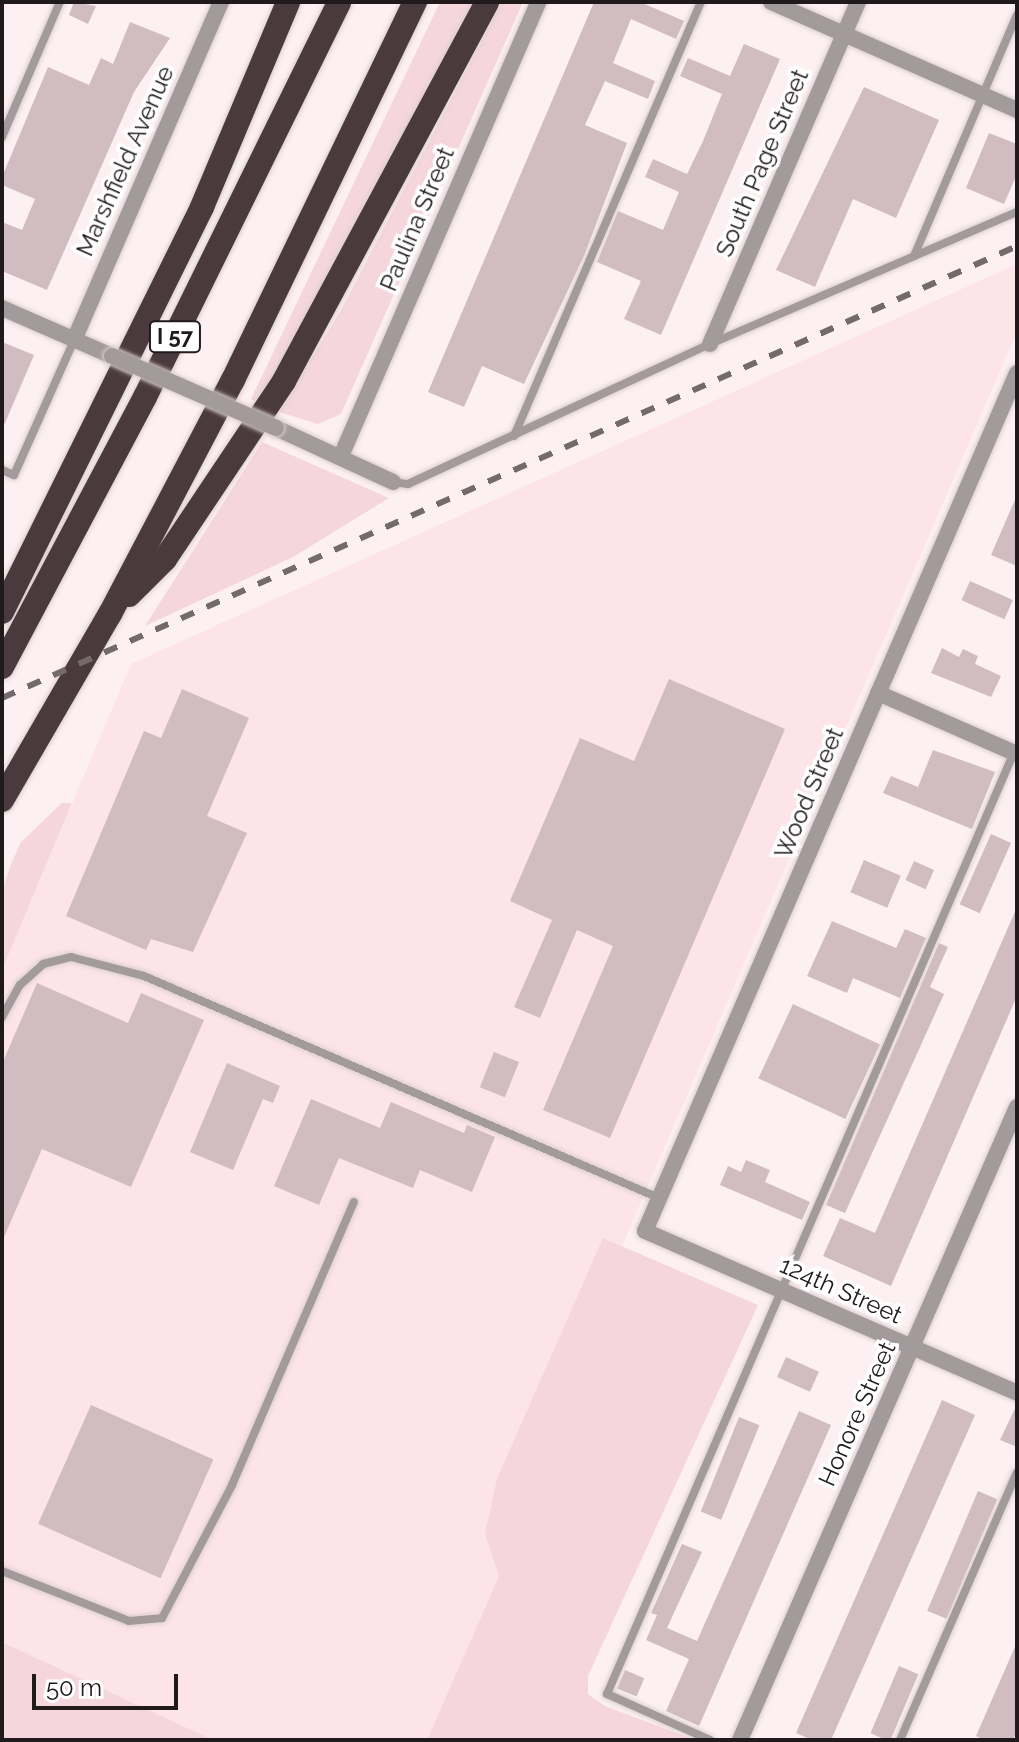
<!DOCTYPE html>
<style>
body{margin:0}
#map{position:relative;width:1019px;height:1742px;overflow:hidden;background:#fdf0f2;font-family:Raleway,sans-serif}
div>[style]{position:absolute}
.built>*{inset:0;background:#fce4e9}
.green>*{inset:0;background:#f5d6dd}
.building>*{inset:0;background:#d1bcc1;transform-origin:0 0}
.roads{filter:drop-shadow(0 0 2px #daced0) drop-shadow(0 0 2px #daced0)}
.lane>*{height:8px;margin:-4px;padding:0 4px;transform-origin:4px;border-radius:4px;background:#a39a9c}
.street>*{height:16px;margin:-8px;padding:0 8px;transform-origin:8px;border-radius:8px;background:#a39a9c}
.highway>*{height:24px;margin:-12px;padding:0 12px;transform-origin:12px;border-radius:12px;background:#4a3a3e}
.rail>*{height:6px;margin-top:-3px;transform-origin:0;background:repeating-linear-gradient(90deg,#736a6c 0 14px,transparent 0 28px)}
.bridges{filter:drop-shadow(0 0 2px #daced0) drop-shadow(0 0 2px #daced0)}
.street-bridge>*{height:16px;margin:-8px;padding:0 8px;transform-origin:8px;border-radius:8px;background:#a39a9c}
span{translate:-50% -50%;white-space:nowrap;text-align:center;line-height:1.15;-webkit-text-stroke:7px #fff;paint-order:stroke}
.shield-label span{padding:2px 6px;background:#fff;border:2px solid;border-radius:6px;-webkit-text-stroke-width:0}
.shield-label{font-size:22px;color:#211a1c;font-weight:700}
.street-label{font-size:24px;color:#211a1c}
.frame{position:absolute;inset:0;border:4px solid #211a1c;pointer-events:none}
.scale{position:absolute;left:32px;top:1674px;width:146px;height:36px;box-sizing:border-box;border:4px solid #211a1c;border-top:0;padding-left:10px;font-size:24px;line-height:28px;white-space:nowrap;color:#211a1c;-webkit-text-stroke:6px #fff;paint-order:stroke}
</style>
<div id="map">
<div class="built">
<i style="clip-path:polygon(1017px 264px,1017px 332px,622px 1246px,603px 1238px,485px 1534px,499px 1576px,427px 1740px,213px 1740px,2px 1642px,2px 970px,131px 664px)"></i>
</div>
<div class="green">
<i style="clip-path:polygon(440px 2px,478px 2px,261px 404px,251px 399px)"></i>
<i style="clip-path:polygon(502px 2px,523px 2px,341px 414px,318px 424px,279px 412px,341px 310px)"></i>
<i style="clip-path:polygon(262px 442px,389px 498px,293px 557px,145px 626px)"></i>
<i style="clip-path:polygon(62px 803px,72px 803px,2px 970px,2px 891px,11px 864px,21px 842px)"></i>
<i style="clip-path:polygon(603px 1238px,758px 1305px,588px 1676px,588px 1694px,605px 1706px,695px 1740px,427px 1740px,499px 1576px,485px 1534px,497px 1479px)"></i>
<i style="clip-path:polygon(2px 1642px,213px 1740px,2px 1740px)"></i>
</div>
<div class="building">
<i style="clip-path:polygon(74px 2px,96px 6px,88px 24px,69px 15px)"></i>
<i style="clip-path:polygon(594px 2px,640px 2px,684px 21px,676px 39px,631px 19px,613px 63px,655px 81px,648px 99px,605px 81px,585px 125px,627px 143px,584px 256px,524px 384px,482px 366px,464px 407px,428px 392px)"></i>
<i style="clip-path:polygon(130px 22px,170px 38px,134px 92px,47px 290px,2px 271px,2px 222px,22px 230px,35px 199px,2px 185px,2px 177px,48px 67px,89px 85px,101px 58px,113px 64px)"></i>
<i style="clip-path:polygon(744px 44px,780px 59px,661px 335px,624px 319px,641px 281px,597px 262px,618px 211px,663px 230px,679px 192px,645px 177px,653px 159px,687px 174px,703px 141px,722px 94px,680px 76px,688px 58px,730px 76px)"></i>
<i style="clip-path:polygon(864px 87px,939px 120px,896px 218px,853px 199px,815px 287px,776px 270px)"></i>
<i style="clip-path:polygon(989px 133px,1017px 144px,1017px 174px,1004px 204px,966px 188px)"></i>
<i style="clip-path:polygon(2px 342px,34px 355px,2px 430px)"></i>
<i style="clip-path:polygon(1017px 495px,1017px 566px,991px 555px)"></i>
<i style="left:970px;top:581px;width:47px;height:21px;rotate:24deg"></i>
<i style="clip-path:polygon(942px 648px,959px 657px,963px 649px,978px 656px,975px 664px,1001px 676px,991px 697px,931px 673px)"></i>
<i style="clip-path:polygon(669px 679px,785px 729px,610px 1138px,543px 1110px,613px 946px,577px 930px,540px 1018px,514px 1007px,552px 920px,510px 901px,580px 738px,634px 761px)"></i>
<i style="clip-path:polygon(182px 689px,249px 718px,207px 816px,247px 833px,193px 952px,151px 939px,146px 950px,66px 916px,144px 731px,161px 738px)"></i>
<i style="clip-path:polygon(933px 750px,995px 772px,972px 829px,883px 793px,891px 776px,918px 787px)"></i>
<i style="left:991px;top:834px;width:22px;height:77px;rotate:24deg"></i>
<i style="left:864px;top:860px;width:40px;height:35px;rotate:23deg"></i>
<i style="left:914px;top:861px;width:22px;height:21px;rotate:24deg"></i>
<i style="clip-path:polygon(1017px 907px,1017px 996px,891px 1286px,823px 1256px,840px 1218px,875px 1233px)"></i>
<i style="clip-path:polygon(832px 921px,896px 948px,905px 929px,926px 938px,900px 998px,853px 978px,847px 993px,807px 976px)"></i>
<i style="clip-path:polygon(939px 943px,948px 947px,930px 987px,944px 994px,845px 1213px,826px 1205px)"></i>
<i style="clip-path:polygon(37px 983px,128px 1023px,141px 993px,204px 1020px,131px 1187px,42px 1149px,2px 1242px,2px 1064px)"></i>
<i style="left:793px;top:1004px;width:96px;height:82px;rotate:25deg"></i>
<i style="left:494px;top:1052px;width:27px;height:38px;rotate:22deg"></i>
<i style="clip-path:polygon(227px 1063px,280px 1086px,273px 1103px,263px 1099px,233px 1170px,190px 1152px)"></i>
<i style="clip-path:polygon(311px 1099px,380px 1128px,391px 1102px,464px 1133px,467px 1125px,495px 1137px,472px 1192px,420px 1170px,413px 1188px,339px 1158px,319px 1205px,274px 1186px)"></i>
<i style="clip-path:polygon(746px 1160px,770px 1170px,765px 1182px,810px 1202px,802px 1220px,720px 1185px,728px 1166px,741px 1172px)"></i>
<i style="left:786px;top:1357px;width:36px;height:22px;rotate:24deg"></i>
<i style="clip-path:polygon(942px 1400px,975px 1415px,831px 1740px,812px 1740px,796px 1733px)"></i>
<i style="clip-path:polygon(1017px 1404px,1017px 1447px,1000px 1440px)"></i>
<i style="left:91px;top:1405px;width:134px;height:130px;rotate:24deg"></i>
<i style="clip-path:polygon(799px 1411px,831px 1425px,699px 1726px,666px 1711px,689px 1659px,646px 1640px,657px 1615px,651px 1613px,682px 1544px,702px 1552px,667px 1628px,697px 1641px)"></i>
<i style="left:739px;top:1417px;width:22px;height:102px;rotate:22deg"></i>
<i style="left:978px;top:1491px;width:21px;height:130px;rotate:23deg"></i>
<i style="clip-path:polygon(1017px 1642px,1017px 1731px,1013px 1740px,985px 1740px,976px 1736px)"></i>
<i style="left:899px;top:1666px;width:21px;height:73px;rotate:23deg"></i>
<i style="left:625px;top:1670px;width:21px;height:20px;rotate:23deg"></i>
</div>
<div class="roads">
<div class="lane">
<i style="left:2px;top:137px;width:147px;rotate:-66.8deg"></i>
<i style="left:914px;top:256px;width:262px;rotate:-66.9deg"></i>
<i style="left:514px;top:436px;width:473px;rotate:-66.7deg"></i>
<i style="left:2px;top:470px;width:13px;rotate:23deg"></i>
<i style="left:14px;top:475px;width:148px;rotate:-66deg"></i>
<i style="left:393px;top:482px;width:15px;rotate:8deg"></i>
<i style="left:408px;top:484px;width:333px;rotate:-24.9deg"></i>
<i style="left:710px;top:344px;width:334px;rotate:-23.3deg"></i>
<i style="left:2px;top:1017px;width:37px;rotate:-61deg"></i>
<i style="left:20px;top:985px;width:31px;rotate:-42deg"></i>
<i style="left:43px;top:964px;width:29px;rotate:-14deg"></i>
<i style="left:71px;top:957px;width:75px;rotate:14.6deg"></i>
<i style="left:144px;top:976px;width:561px;rotate:23.32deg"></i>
<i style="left:2px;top:1571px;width:136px;rotate:21.5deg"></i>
<i style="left:129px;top:1621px;width:33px;rotate:-5deg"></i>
<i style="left:162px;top:1618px;width:150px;rotate:-62.2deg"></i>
<i style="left:232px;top:1485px;width:308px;rotate:-66.7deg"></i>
<i style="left:710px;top:1740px;width:113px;rotate:-155.9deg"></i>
<i style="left:607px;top:1694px;width:1028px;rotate:-66.63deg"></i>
<i style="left:900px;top:1740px;width:292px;rotate:-66.4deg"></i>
</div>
<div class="street">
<i style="left:771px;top:2px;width:269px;rotate:23.7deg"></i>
<i style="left:2px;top:308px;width:120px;rotate:23.6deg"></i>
<i style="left:74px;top:340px;width:369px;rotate:-66.5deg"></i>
<i style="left:710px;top:344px;width:373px;rotate:-66.6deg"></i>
<i style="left:1017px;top:373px;width:935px;rotate:113.44deg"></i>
<i style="left:645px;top:1231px;width:406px;rotate:23.5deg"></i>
<i style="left:276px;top:428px;width:129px;rotate:24.8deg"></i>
<i style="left:341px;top:456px;width:495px;rotate:-66.5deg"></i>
<i style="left:878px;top:693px;width:152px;rotate:23.7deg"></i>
<i style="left:740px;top:1740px;width:691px;rotate:-66.37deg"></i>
</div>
<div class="highway">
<i style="left:129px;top:595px;width:51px;rotate:-45deg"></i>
<i style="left:165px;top:559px;width:214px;rotate:-56.2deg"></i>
<i style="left:284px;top:381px;width:430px;rotate:-61.8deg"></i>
<i style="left:2px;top:612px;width:452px;rotate:-63.7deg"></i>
<i style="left:202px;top:207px;width:222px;rotate:-67.2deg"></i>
<i style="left:2px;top:667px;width:306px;rotate:-62.1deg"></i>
<i style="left:145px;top:397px;width:440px;rotate:-63.8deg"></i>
<i style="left:2px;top:800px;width:215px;rotate:-59.9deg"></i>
<i style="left:110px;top:614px;width:264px;rotate:-62.3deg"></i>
<i style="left:233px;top:380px;width:420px;rotate:-64.3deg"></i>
</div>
</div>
<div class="rail">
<i style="left:2px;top:698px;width:1111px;rotate:-24deg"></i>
</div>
<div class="bridges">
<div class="street-bridge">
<i style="left:112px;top:356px;width:179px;rotate:23.7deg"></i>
</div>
</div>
<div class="shield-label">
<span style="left:175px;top:337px">I 57</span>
</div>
<div class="street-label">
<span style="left:125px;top:161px;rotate:-66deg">Marshfield Avenue</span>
<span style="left:762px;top:163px;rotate:-67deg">South Page Street</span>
<span style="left:417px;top:219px;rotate:-67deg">Paulina Street</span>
<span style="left:809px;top:793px;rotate:-67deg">Wood Street</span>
<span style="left:841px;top:1290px;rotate:24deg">124th Street</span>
<span style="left:857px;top:1414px;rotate:-66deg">Honore Street</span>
</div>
<div class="frame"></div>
<div class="scale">50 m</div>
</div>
